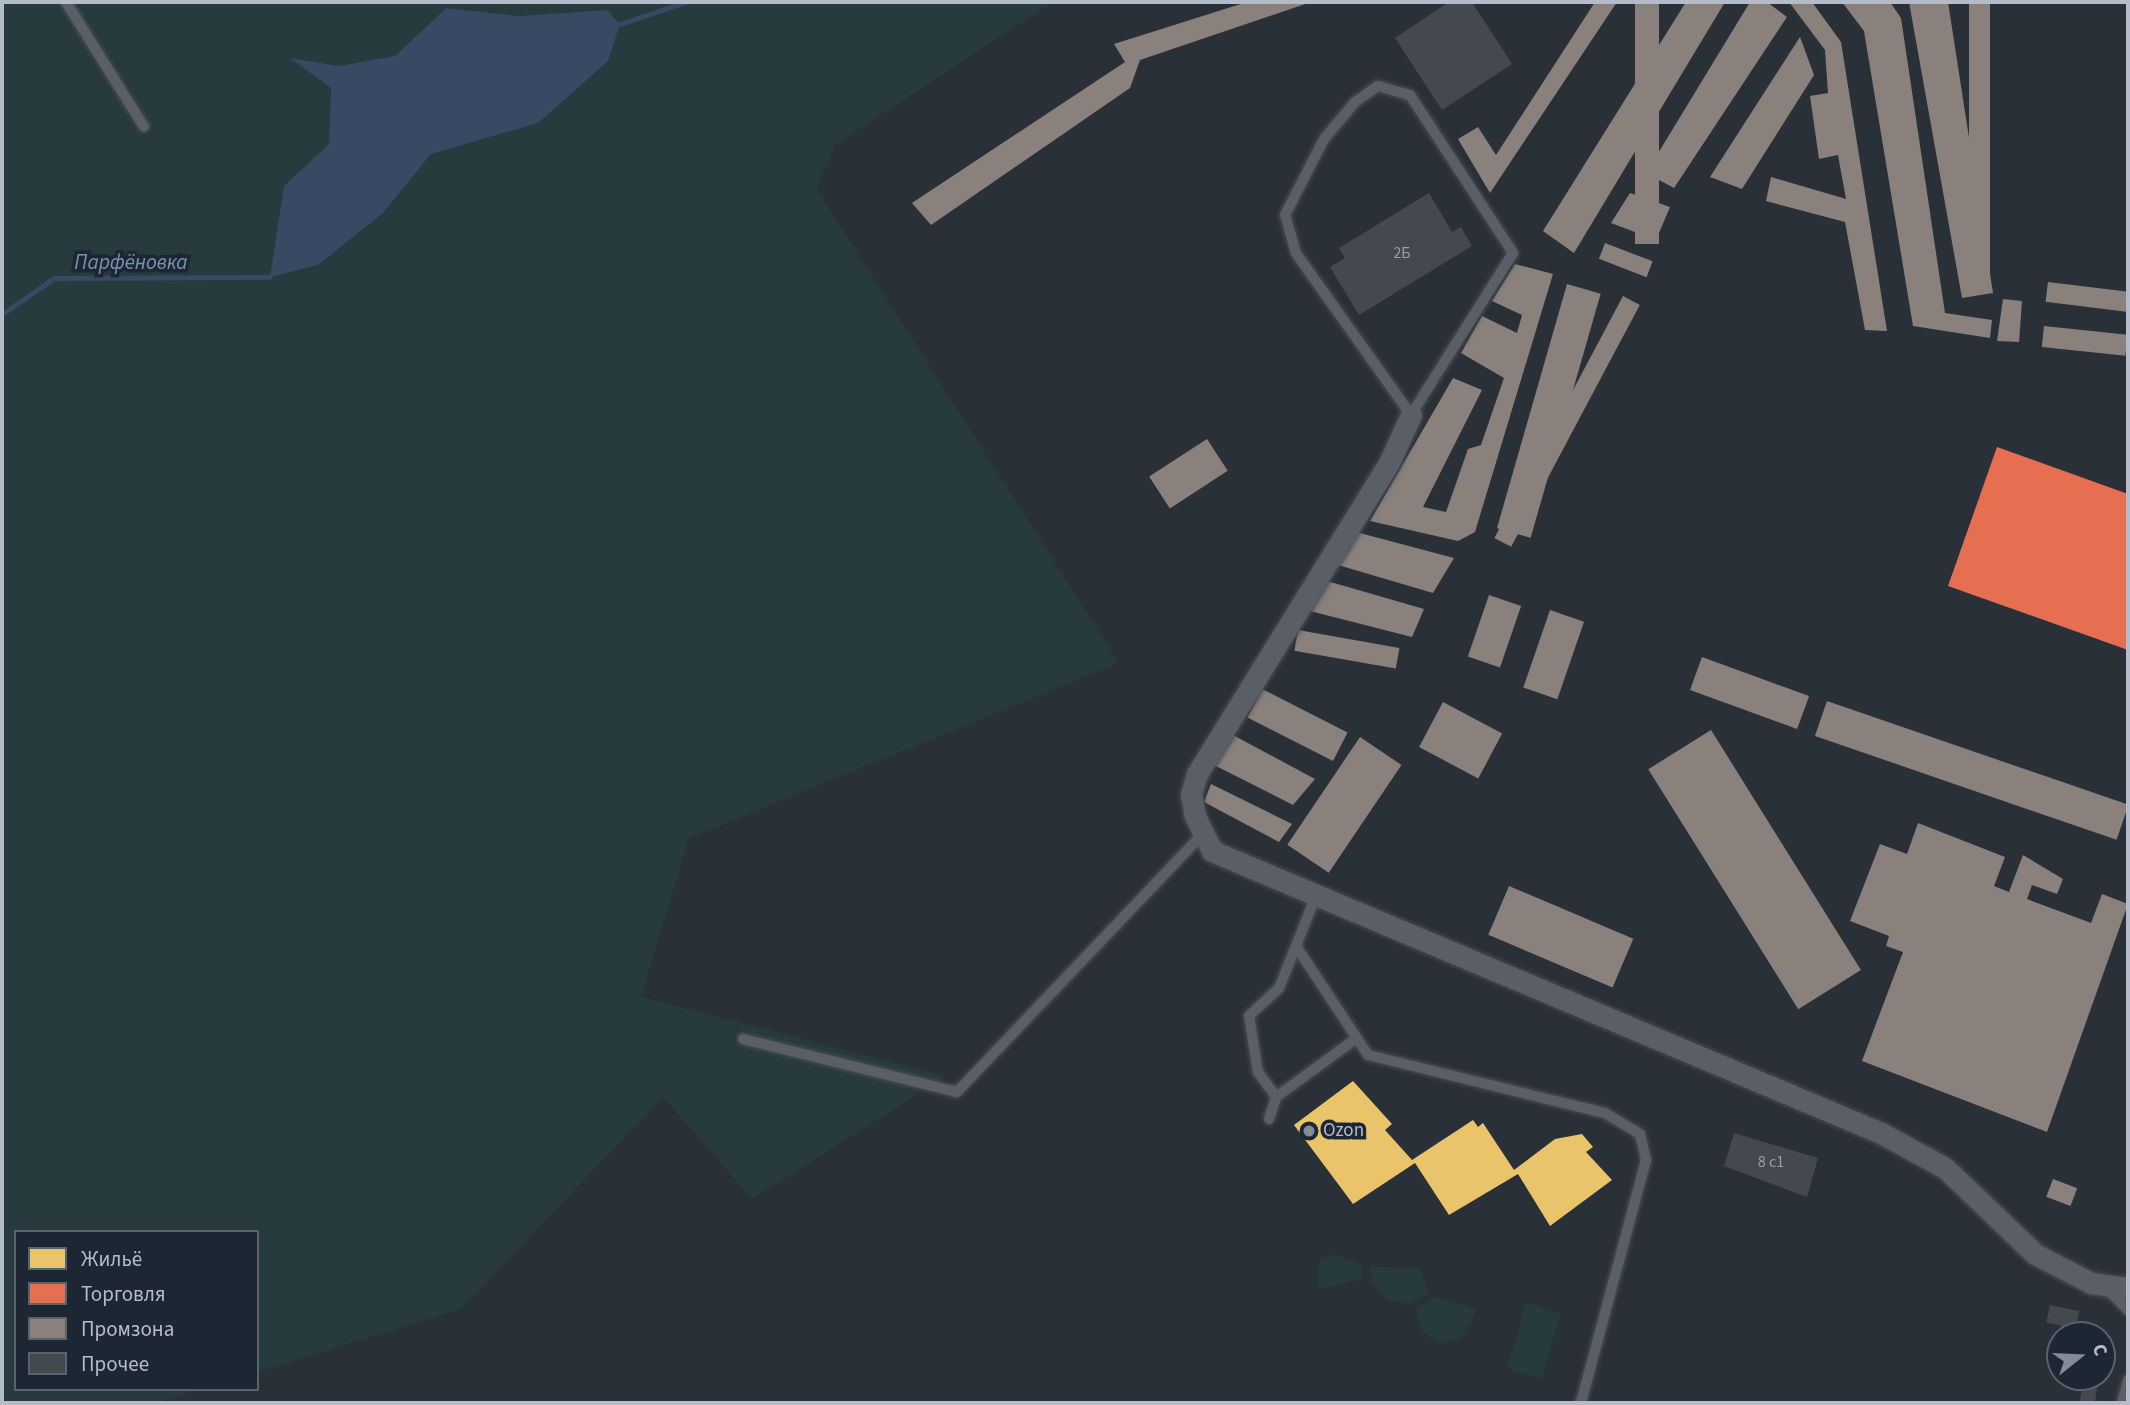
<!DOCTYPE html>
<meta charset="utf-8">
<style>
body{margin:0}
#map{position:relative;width:2130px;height:1405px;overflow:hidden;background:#2a3038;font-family:"Source Sans 3",sans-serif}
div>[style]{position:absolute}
.green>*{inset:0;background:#273a3e;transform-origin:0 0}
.water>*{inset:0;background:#384963}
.homes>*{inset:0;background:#e9c46a}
.shops>*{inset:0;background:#e76f51}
.industry>*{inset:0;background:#8a817c;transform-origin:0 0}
.stream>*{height:5px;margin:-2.5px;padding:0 2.5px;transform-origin:2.5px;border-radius:2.5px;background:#384963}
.building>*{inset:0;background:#444950;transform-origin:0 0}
.roads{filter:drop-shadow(0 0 2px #484c53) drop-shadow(0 0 2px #484c53)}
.service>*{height:10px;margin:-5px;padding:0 5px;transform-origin:5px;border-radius:5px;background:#5a5e66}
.minor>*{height:21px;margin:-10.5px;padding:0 10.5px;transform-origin:10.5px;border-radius:10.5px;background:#5a5e66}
.dots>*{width:19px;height:19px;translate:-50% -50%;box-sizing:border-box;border:4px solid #1d2633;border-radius:50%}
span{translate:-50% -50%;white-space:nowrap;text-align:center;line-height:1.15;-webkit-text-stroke:7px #1d2633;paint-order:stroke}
.number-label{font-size:16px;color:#989fab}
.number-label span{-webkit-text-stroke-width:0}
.poi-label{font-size:19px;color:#b4bcc9}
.left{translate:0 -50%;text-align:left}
.water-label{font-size:21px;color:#7c92b1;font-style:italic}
.frame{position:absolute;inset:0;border:4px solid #b4bcc9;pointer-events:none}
.legend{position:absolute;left:14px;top:1230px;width:245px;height:161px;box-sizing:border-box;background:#1d2633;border:2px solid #59626f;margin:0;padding:9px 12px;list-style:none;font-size:21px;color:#b4bcc9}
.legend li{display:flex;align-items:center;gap:14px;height:35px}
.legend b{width:35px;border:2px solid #59626f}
.north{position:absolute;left:2046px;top:1321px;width:70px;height:70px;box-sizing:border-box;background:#1d2633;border:2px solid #59626f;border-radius:50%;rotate:72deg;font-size:19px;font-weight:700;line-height:28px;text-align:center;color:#b4bcc9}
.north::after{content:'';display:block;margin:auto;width:24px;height:32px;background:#848b96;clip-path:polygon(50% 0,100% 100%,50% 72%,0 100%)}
</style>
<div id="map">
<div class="green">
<i style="clip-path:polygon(evenodd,2px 2px,1053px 2px,836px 144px,816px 188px,1119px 663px,689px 838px,641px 997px,946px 1076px,752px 1199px,663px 1097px,461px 1309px,257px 1372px,257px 1232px,16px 1232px,16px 1389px,200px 1389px,155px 1403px,2px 1403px,2px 2px,446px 8px,519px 16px,607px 10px,480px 138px,431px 154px,383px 213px,271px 277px,284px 186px,329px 144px,331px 88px,292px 59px,339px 66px,395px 56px,446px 8px)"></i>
<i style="clip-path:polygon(1334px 1254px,1361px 1265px,1363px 1279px,1317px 1290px,1319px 1260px)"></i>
<i style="clip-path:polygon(1370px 1266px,1420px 1269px,1430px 1293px,1410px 1304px,1387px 1300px,1372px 1283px)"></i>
<i style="clip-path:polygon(1435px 1297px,1477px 1310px,1462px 1337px,1439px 1343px,1423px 1332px,1415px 1310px)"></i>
<i style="left:1526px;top:1303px;width:36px;height:68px;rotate:16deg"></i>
</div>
<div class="water">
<i style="clip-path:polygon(446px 8px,519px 16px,607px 10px,620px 24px,608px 61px,538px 123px,431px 154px,383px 213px,318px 265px,270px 277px,284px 186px,329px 144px,331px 88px,290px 58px,339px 66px,395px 56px)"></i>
</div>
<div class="homes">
<i style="clip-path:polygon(1353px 1081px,1392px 1124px,1385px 1130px,1412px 1160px,1473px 1120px,1478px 1127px,1483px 1123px,1514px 1170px,1555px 1139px,1582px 1134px,1593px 1147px,1586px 1152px,1612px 1180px,1550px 1226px,1518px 1174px,1449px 1215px,1415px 1163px,1353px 1204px,1294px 1125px)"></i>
</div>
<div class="shops">
<i style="clip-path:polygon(1997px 447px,2128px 494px,2128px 650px,1948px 586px)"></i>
</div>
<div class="industry">
<i style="clip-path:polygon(1247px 2px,1311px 2px,1140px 60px,1130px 88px,931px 225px,912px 203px,1125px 62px,1114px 44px)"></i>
<i style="clip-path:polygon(1595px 2px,1617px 2px,1490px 193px,1458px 139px,1478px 127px,1496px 155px)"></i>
<i style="left:1635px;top:2px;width:24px;height:242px"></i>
<i style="clip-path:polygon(1686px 2px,1725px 2px,1574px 253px,1543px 231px)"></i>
<i style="clip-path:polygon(1750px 2px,1767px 2px,1787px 17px,1674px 188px,1646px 173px)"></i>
<i style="clip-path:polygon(1789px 2px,1812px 2px,1841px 42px,1887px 331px,1865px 330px,1845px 222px,1766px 201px,1771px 177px,1846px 199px,1838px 155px,1819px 159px,1810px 96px,1828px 93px,1825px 50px)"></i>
<i style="clip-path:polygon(1842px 2px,1890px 2px,1901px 18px,1945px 313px,1992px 320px,1990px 338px,1913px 326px,1864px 31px)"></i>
<i style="clip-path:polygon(1909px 2px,1948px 2px,1993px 293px,1962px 298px)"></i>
<i style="left:1969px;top:2px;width:21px;height:282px"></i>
<i style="clip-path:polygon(1800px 37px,1814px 75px,1742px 189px,1710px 177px)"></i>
<i style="clip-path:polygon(1630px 193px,1670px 207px,1656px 240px,1611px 223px)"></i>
<i style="left:1605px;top:243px;width:51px;height:17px;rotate:21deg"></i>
<i style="clip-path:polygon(1515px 264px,1553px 274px,1475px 532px,1458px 541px,1370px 521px,1453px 378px,1482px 390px,1423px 507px,1446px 512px,1468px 449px,1481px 445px,1504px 378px,1461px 353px,1482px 316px,1517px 333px,1522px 315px,1492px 301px)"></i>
<i style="left:2048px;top:282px;width:81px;height:20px;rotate:7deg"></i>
<i style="left:1567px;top:284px;width:35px;height:254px;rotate:16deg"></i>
<i style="left:1623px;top:296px;width:19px;height:274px;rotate:28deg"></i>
<i style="clip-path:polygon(2003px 299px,2022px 301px,2019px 342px,1997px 341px)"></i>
<i style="left:2044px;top:326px;width:84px;height:21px;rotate:6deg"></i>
<i style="left:1207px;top:439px;width:38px;height:69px;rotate:57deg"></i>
<i style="clip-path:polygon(1356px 532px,1454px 558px,1433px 593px,1338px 565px)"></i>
<i style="clip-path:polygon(1327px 581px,1424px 609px,1412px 637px,1310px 611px)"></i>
<i style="left:1489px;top:595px;width:34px;height:65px;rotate:19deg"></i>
<i style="left:1550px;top:610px;width:36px;height:82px;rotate:19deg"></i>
<i style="left:1298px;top:630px;width:103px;height:21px;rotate:10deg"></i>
<i style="left:1702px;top:657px;width:114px;height:35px;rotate:20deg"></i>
<i style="left:1262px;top:689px;width:96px;height:32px;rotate:27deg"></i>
<i style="left:1827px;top:701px;width:319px;height:37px;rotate:19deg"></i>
<i style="left:1443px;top:702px;width:67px;height:51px;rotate:28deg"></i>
<i style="left:1711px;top:730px;width:283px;height:74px;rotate:58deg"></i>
<i style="clip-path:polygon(1233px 735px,1315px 779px,1293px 805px,1214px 765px)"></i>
<i style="left:1360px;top:737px;width:50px;height:130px;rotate:34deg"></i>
<i style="clip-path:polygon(1211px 784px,1292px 824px,1279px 842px,1204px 802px)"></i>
<i style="clip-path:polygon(1918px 823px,2005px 857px,1994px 886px,2009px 892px,2023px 855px,2063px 879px,2057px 894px,2032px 885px,2027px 899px,2091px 923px,2102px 894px,2128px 904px,2047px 1132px,1862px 1061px,1903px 952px,1886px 946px,1889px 936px,1850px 921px,1880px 844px,1907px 854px)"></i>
<i style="left:1509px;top:886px;width:135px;height:53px;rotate:23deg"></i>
<i style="left:2053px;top:1179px;width:26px;height:19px;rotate:21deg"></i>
</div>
<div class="stream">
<i style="left:620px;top:24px;width:69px;rotate:-18.7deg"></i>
<i style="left:2px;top:314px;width:63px;rotate:-34.7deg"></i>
<i style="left:54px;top:278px;width:216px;rotate:-0.3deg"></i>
</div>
<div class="building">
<i style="clip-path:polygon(1449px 2px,1472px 2px,1512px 64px,1442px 110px,1395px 38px)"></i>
<i style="clip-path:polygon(1429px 193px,1452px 232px,1461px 227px,1472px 246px,1359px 315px,1330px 267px,1345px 258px,1339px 248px)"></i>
<i style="clip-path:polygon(1734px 1133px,1818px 1158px,1807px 1197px,1724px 1166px)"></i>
<i style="left:2050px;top:1305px;width:30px;height:18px;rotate:12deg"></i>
<i style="left:2083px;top:1380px;width:15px;height:21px;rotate:8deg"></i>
</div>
<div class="roads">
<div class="service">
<i style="left:66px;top:2px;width:147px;rotate:58deg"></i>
<i style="left:1378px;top:86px;width:33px;rotate:16deg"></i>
<i style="left:1410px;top:95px;width:189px;rotate:56.9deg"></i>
<i style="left:1513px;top:253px;width:191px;rotate:122.2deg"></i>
<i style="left:1411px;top:415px;width:199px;rotate:-125.4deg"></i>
<i style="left:1296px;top:253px;width:40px;rotate:-106deg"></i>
<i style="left:1285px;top:215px;width:85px;rotate:-62.8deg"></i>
<i style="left:1324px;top:139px;width:48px;rotate:-50deg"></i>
<i style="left:1355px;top:102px;width:28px;rotate:-35deg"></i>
<i style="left:1315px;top:898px;width:52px;rotate:111.6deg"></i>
<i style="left:1296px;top:946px;width:131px;rotate:56.6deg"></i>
<i style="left:1368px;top:1055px;width:244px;rotate:13.8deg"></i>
<i style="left:1605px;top:1113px;width:41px;rotate:31deg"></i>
<i style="left:1640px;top:1134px;width:27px;rotate:77deg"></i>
<i style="left:1646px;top:1160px;width:252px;rotate:105deg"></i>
<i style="left:1296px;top:946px;width:45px;rotate:112deg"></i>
<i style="left:1279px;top:988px;width:41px;rotate:137deg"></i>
<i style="left:1249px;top:1016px;width:57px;rotate:80.9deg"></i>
<i style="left:1258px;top:1072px;width:31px;rotate:54deg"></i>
<i style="left:1276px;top:1097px;width:100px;rotate:-36.1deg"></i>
<i style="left:743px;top:1039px;width:220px;rotate:13.9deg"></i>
<i style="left:957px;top:1092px;width:354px;rotate:-46.4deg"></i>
<i style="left:1269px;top:1119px;width:23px;rotate:-72deg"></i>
<i style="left:2107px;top:1289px;width:30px;rotate:45deg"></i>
<i style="left:2122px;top:1403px;width:24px;rotate:-75deg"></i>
</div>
<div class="minor">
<i style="left:1411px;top:415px;width:53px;rotate:114.6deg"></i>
<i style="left:1389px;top:463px;width:365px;rotate:121.7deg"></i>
<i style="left:1197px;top:774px;width:21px;rotate:107deg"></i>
<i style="left:1191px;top:794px;width:22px;rotate:80deg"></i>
<i style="left:1195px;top:816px;width:39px;rotate:64deg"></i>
<i style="left:1212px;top:851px;width:726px;rotate:22.86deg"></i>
<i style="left:1881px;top:1133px;width:73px;rotate:28.7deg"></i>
<i style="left:1945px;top:1168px;width:124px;rotate:43.7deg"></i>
<i style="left:2035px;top:1254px;width:63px;rotate:27.4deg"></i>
<i style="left:2091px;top:1283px;width:37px;rotate:8deg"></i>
</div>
</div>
<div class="dots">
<i style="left:1309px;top:1131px;background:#848b96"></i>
</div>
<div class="number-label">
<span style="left:1402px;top:253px">2Б</span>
<span style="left:1771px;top:1162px">8 с1</span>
</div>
<div class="poi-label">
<span class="left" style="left:1323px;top:1131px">Ozon</span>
</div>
<div class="water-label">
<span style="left:131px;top:262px">Парфёновка</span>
</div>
<div class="frame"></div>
<ul class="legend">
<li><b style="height:19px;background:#e9c46a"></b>Жильё</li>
<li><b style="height:19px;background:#e76f51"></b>Торговля</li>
<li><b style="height:19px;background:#8a817c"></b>Промзона</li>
<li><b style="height:19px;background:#444950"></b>Прочее</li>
</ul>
<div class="north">С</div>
</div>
